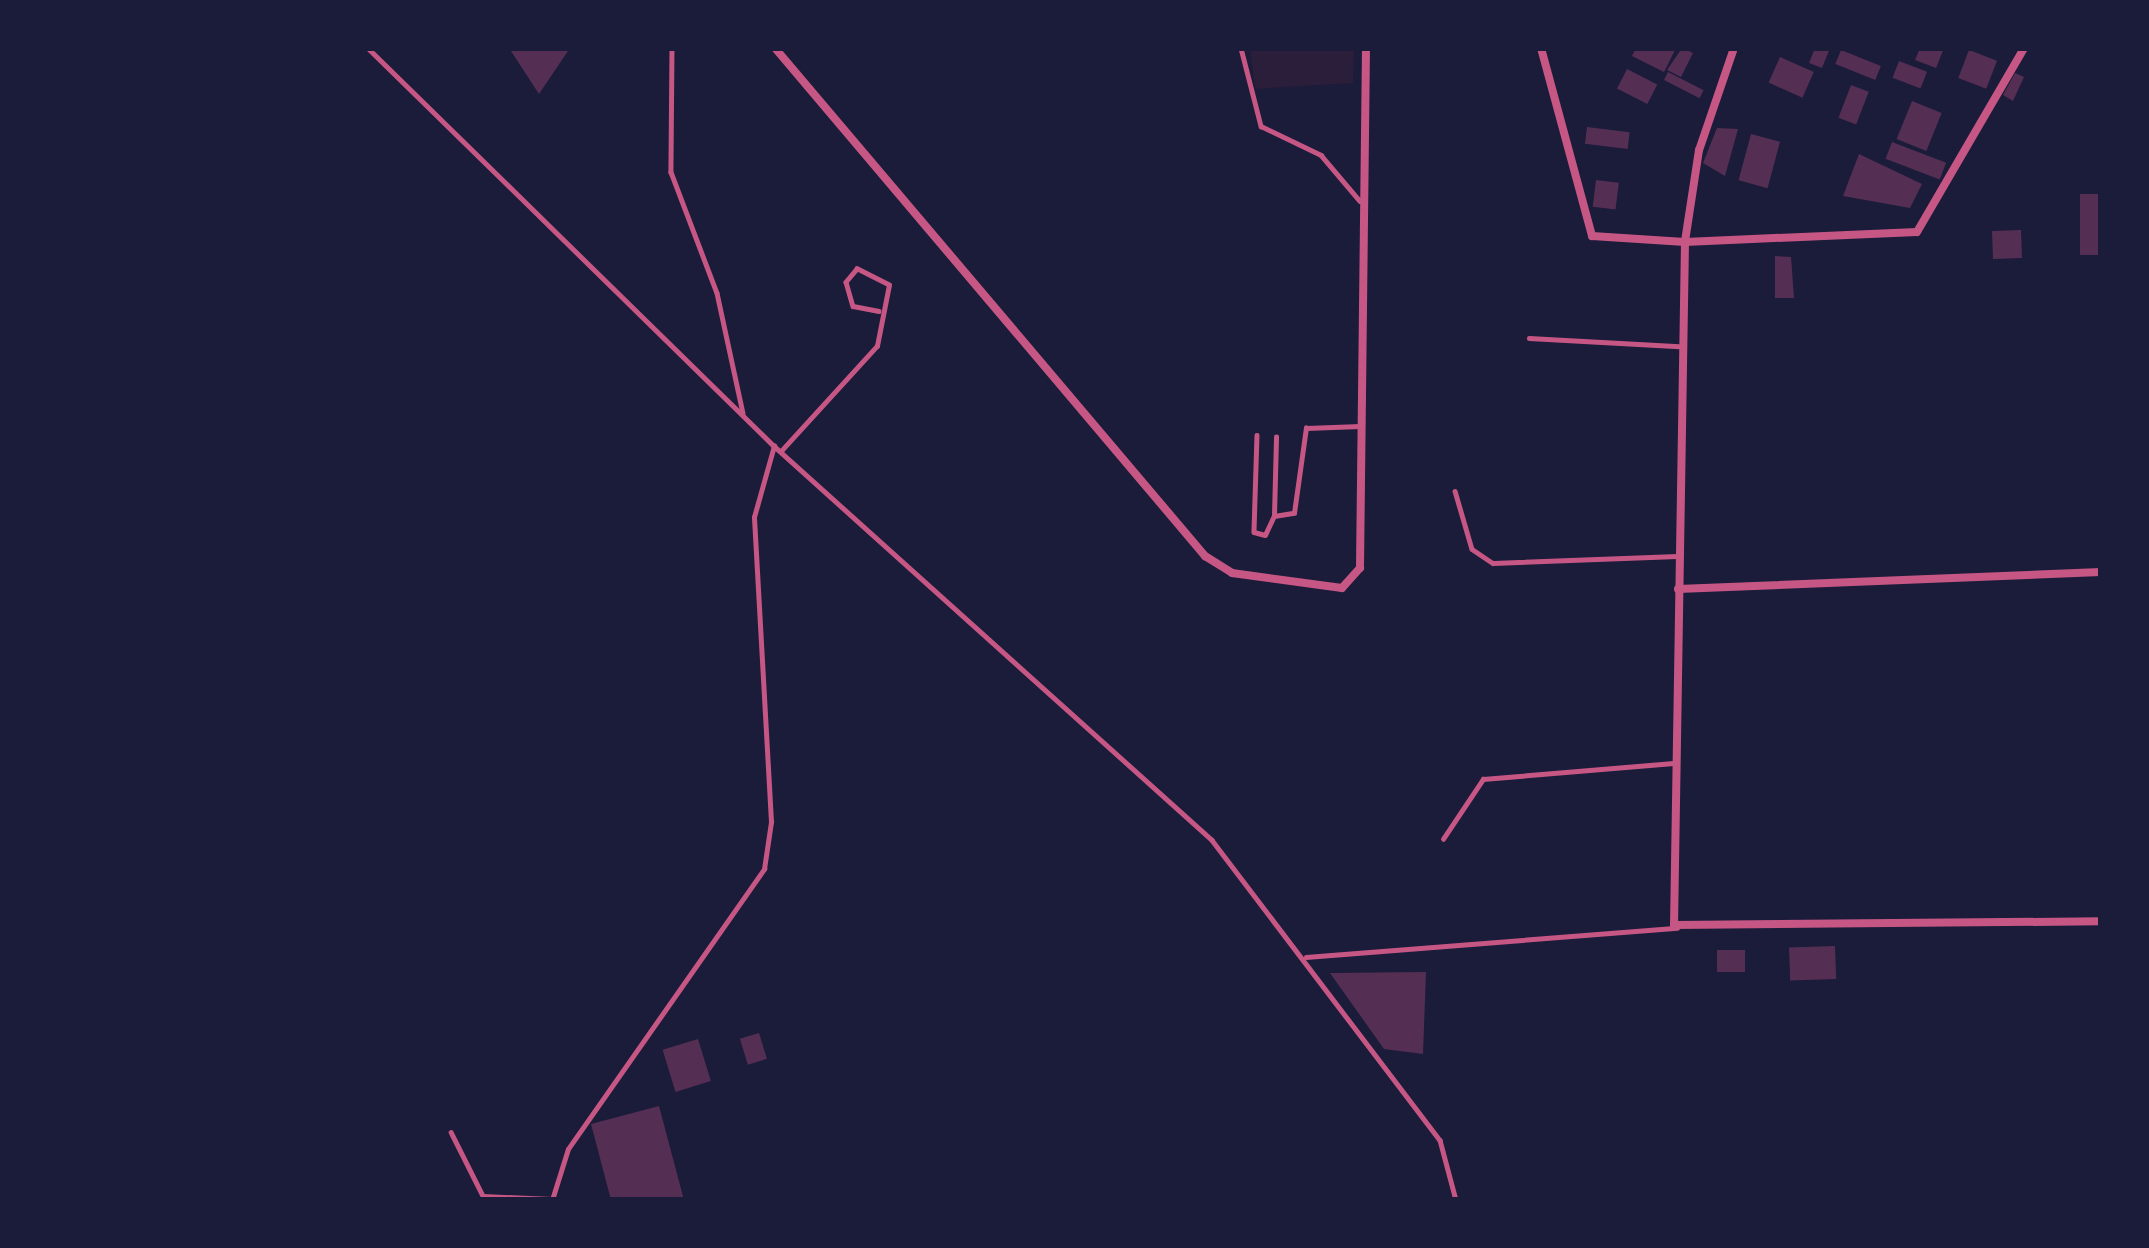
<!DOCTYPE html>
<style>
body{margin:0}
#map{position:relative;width:2149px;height:1248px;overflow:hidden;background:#1b1b3a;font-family:"Public Sans",sans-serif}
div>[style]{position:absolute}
.green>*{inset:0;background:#2a1e3b}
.building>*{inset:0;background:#542f53;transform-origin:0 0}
.service>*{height:4.5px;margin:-2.25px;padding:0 2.25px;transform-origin:2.25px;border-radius:2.25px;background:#c65784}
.minor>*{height:8px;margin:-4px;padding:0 4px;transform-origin:4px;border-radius:4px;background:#c65784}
span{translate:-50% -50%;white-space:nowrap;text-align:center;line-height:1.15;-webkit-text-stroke:9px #1b1b3a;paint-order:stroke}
.frame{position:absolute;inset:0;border:51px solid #1b1b3a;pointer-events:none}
</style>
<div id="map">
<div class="green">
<i style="clip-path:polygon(1250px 48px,1354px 48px,1353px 83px,1255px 89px)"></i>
</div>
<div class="building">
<i style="clip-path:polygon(509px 48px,570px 48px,539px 94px)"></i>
<i style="clip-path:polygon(1636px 48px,1676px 48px,1664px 72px,1632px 56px)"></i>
<i style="clip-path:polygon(1682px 48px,1693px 53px,1681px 77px,1667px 70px)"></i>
<i style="clip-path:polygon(1815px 48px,1830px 48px,1822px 68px,1809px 63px)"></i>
<i style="clip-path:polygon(1920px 48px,1944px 48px,1936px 68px,1915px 60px)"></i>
<i style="left:1841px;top:50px;width:43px;height:15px;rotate:22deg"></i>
<i style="left:1969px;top:50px;width:30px;height:30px;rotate:21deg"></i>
<i style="left:1780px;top:57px;width:37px;height:28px;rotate:24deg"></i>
<i style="left:1899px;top:61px;width:30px;height:18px;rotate:21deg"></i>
<i style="left:1627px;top:69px;width:34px;height:22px;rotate:27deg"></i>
<i style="left:1668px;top:72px;width:40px;height:9px;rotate:27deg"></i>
<i style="clip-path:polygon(2015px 73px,2024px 77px,2013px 101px,2003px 95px)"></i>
<i style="left:1851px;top:85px;width:19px;height:35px;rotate:21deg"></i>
<i style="left:1912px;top:101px;width:32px;height:41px;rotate:22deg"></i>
<i style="left:1587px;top:127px;width:43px;height:17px;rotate:7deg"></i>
<i style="clip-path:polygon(1717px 128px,1738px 129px,1725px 176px,1703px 163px)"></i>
<i style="left:1751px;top:134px;width:30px;height:48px;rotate:15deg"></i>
<i style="left:1892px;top:142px;width:58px;height:18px;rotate:21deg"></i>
<i style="clip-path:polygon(1859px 154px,1922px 184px,1910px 208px,1843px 196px)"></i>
<i style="left:1596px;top:180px;width:23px;height:27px;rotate:7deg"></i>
<i style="left:2080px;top:194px;width:21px;height:61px"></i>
<i style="left:2021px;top:230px;width:28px;height:29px;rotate:88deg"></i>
<i style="clip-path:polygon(1775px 256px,1791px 257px,1794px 298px,1775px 298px)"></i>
<i style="left:1835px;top:946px;width:33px;height:46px;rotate:88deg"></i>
<i style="left:1717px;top:950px;width:28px;height:22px"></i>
<i style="clip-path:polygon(1426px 972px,1423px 1054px,1384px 1049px,1330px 973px)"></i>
<i style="left:759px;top:1033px;width:27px;height:20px;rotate:73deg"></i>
<i style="left:698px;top:1039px;width:44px;height:37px;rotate:73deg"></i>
<i style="clip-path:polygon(659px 1106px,684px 1200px,611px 1200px,591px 1124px)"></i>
</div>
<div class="service">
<i style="left:368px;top:48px;width:569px;rotate:44.43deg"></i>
<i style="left:774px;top:446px;width:589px;rotate:41.97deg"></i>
<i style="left:1212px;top:840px;width:377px;rotate:52.8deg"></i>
<i style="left:1440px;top:1140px;width:62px;rotate:75.1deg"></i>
<i style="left:672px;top:48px;width:124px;rotate:90.5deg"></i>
<i style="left:671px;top:172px;width:129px;rotate:69.2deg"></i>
<i style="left:717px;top:293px;width:123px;rotate:77.8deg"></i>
<i style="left:1241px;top:48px;width:81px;rotate:75.6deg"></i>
<i style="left:1261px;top:126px;width:67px;rotate:25.8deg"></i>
<i style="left:1321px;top:155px;width:60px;rotate:49.7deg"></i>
<i style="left:1529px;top:338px;width:150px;rotate:3.1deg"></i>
<i style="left:1257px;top:435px;width:97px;rotate:91.8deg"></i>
<i style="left:1254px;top:532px;width:11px;rotate:15deg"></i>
<i style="left:1265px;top:535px;width:21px;rotate:-65deg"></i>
<i style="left:1274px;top:516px;width:20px;rotate:-9deg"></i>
<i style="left:1294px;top:513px;width:86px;rotate:-82deg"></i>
<i style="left:1306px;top:428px;width:54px;rotate:-2.1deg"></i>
<i style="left:781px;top:451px;width:142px;rotate:-47.6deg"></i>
<i style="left:877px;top:346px;width:62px;rotate:-78.9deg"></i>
<i style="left:889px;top:285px;width:36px;rotate:-153deg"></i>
<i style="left:857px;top:269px;width:17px;rotate:130deg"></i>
<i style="left:846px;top:282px;width:25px;rotate:74deg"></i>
<i style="left:853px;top:306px;width:26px;rotate:11deg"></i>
<i style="left:1455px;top:491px;width:60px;rotate:73.7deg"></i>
<i style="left:1472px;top:549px;width:25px;rotate:34deg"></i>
<i style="left:1493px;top:563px;width:184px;rotate:-2.2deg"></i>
<i style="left:1274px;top:515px;width:78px;rotate:-88.5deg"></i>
<i style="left:1443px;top:839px;width:72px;rotate:-56.3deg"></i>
<i style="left:1483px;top:779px;width:191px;rotate:-4.8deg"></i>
<i style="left:1306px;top:957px;width:372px;rotate:-4.5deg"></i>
<i style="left:451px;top:1132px;width:72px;rotate:63.4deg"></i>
<i style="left:483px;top:1196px;width:69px;rotate:2.5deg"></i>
<i style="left:552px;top:1200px;width:53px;rotate:-72.6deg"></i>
<i style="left:568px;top:1149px;width:342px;rotate:-55deg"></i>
<i style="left:764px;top:869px;width:48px;rotate:-81.5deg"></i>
<i style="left:771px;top:822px;width:305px;rotate:-93.2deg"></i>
<i style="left:754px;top:517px;width:74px;rotate:-74.3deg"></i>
</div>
<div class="minor">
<i style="left:775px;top:48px;width:666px;rotate:49.75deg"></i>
<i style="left:1205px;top:556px;width:32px;rotate:32deg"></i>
<i style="left:1232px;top:573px;width:111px;rotate:7.8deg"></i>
<i style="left:1342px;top:588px;width:27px;rotate:-48deg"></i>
<i style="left:1360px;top:568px;width:520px;rotate:-89.34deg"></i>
<i style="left:1541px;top:48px;width:195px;rotate:74.8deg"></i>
<i style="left:1592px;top:236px;width:93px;rotate:3.7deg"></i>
<i style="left:1685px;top:242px;width:232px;rotate:-2.5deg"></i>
<i style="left:1917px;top:232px;width:213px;rotate:-59.8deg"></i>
<i style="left:1734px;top:48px;width:108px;rotate:108.9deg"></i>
<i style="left:1699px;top:150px;width:93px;rotate:98.7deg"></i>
<i style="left:1685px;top:242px;width:683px;rotate:90.92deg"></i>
<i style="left:1674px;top:925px;width:427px;rotate:-0.5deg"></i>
<i style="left:1678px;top:589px;width:423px;rotate:-2.3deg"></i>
</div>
<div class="frame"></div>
</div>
